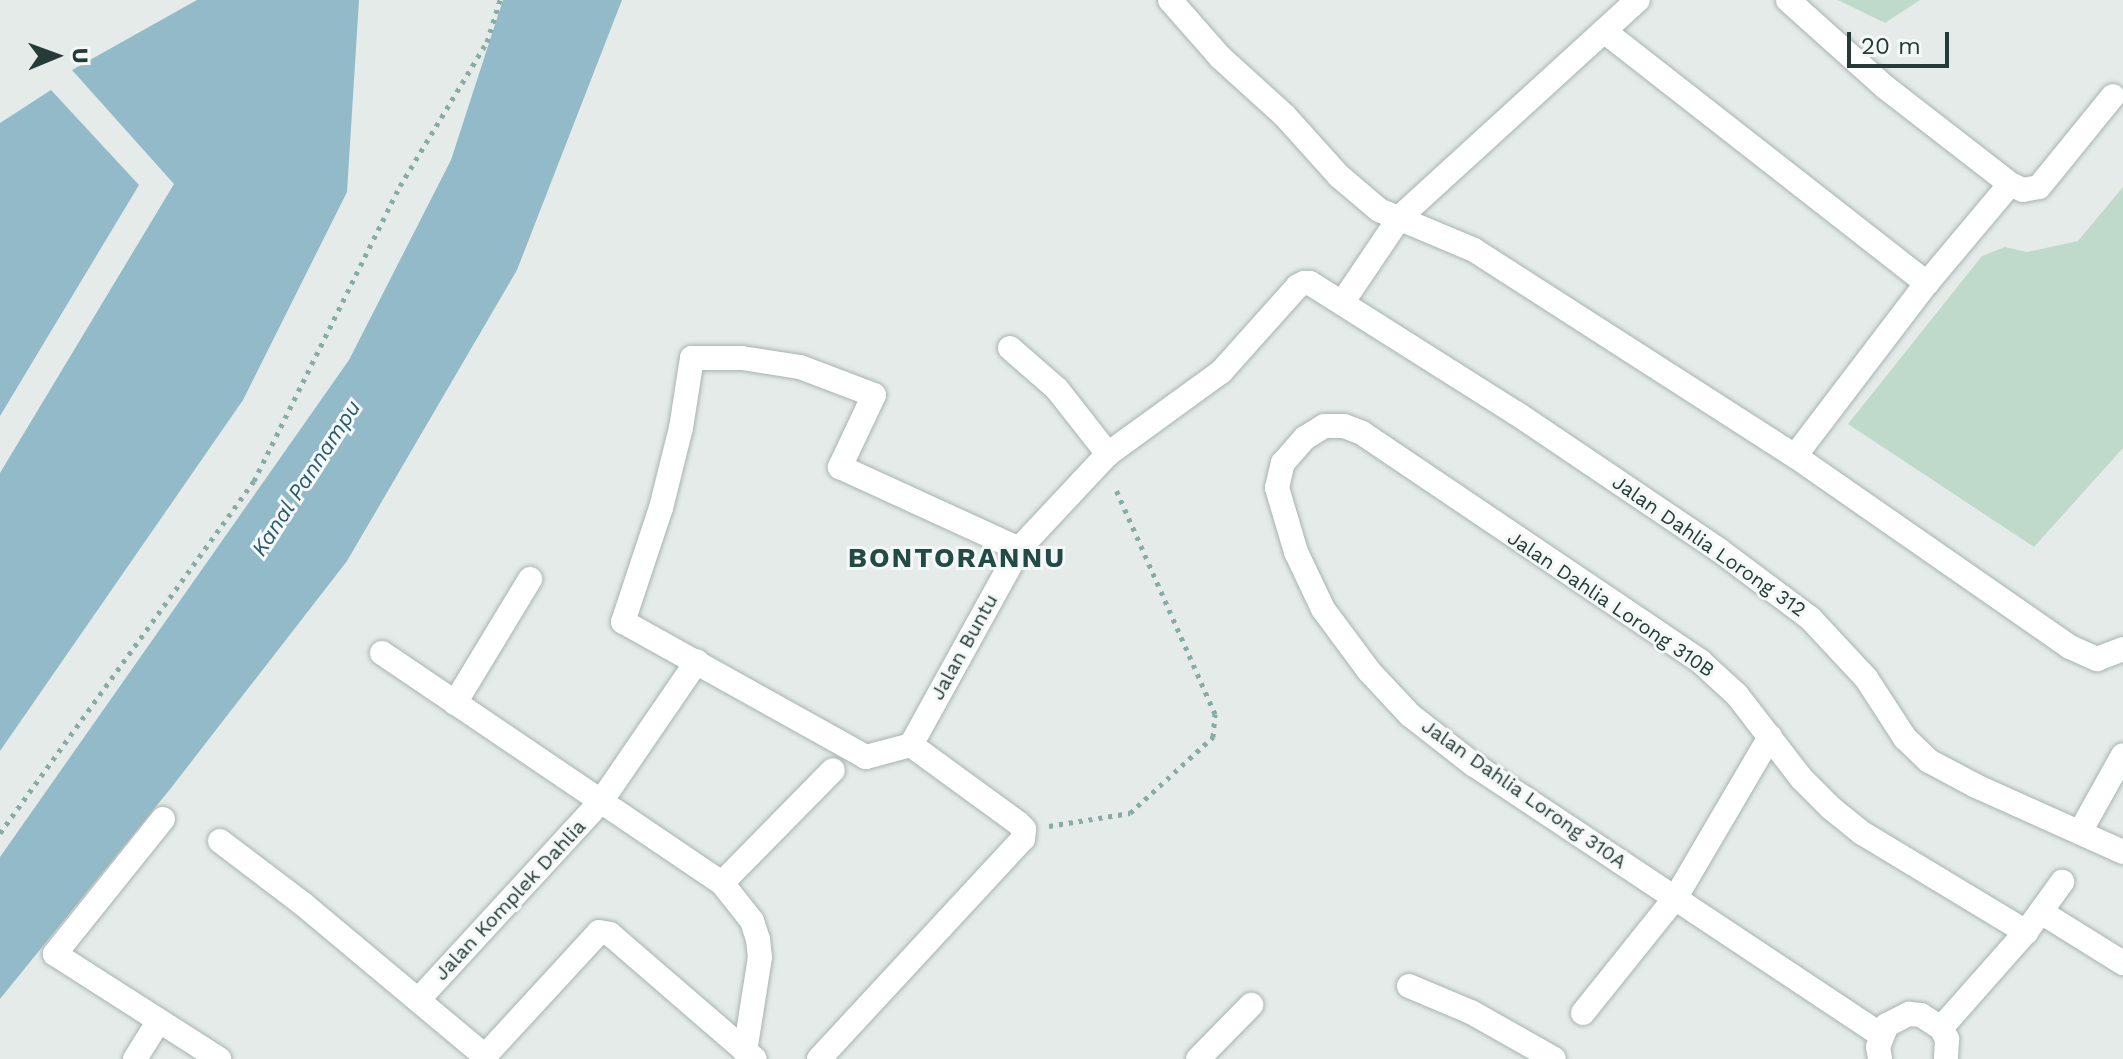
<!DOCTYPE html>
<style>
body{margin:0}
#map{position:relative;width:2123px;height:1059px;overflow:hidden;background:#e4ebe9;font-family:"Work Sans",sans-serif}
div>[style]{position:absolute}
.green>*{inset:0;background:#bfdaca}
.water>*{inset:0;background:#93bac9}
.path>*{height:5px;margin-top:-2.5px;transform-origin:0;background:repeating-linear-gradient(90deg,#88aba5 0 4px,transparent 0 10px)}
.roads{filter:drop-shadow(0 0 2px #a7b3b0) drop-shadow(0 0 2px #a7b3b0)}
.minor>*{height:24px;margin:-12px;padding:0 12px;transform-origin:12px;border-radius:12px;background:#fff}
span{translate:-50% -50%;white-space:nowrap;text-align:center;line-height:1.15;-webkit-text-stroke:6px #f4f8f7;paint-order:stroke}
.street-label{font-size:20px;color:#253b38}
.water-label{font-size:22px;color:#275a6f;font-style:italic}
.district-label{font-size:28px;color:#244a46;font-weight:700;letter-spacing:2px}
.north{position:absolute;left:16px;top:16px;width:80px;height:80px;-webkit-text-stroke:6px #f4f8f7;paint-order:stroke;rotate:89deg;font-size:22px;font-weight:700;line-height:32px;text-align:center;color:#253b38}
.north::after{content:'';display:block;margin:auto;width:28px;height:36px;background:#253b38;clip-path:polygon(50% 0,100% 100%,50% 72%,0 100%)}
.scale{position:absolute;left:1847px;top:32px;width:102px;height:36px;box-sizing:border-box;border:4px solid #253b38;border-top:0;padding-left:10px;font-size:24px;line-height:28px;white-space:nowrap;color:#253b38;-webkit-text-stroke:6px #f4f8f7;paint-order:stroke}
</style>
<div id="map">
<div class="green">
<i style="clip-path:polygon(1838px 0,1920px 0,1885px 23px)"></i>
<i style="clip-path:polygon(2123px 187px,2123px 448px,2034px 547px,1848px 424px,1982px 256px,2005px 247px,2027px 252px,2078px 241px)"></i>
</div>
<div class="water">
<i style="clip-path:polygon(197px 0,359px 0,347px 192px,243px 400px,0 751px,0 473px,174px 184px,72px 70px)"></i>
<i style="clip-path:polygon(503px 0,622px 0,517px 270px,347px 561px,171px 788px,0 999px,0 857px,349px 360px,451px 160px)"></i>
<i style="clip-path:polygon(51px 90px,139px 185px,0 416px,0 123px)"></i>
</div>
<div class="path">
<i style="left:1049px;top:826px;width:82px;rotate:-9.1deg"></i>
<i style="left:1130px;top:813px;width:113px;rotate:-42.5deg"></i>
<i style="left:1213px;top:737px;width:23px;rotate:-85deg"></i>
<i style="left:1215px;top:714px;width:248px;rotate:-113.8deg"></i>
<i style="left:0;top:833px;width:434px;rotate:-54.2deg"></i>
<i style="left:254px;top:481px;width:329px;rotate:-63.7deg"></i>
<i style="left:400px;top:186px;width:168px;rotate:-58.9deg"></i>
<i style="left:487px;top:42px;width:44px;rotate:-72.8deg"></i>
</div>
<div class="roads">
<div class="minor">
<i style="left:1170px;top:0;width:76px;rotate:48.7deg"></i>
<i style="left:1220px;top:57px;width:88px;rotate:42.2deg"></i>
<i style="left:1285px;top:116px;width:81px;rotate:48deg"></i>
<i style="left:1339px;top:176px;width:52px;rotate:40.4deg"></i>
<i style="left:1379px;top:210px;width:103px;rotate:22.8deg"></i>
<i style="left:1474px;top:250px;width:381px;rotate:32.7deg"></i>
<i style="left:1795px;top:456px;width:335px;rotate:34.8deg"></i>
<i style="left:2070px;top:647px;width:30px;rotate:24deg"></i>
<i style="left:2097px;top:659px;width:28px;rotate:-21deg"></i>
<i style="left:1788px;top:0;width:130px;rotate:41.9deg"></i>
<i style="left:1885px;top:87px;width:158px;rotate:37.8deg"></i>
<i style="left:1604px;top:31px;width:410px;rotate:38deg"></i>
<i style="left:1342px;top:303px;width:104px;rotate:-56deg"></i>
<i style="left:1400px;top:217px;width:322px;rotate:-42.4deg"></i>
<i style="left:1010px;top:348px;width:62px;rotate:41.1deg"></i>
<i style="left:1057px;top:389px;width:83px;rotate:51.9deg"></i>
<i style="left:1795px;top:456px;width:218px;rotate:-52.7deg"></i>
<i style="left:1927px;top:283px;width:129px;rotate:-50deg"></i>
<i style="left:2010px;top:184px;width:14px;rotate:25deg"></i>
<i style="left:2023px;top:190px;width:16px;rotate:-11deg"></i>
<i style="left:2039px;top:187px;width:117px;rotate:-50.9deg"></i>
<i style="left:382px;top:653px;width:410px;rotate:34.1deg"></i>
<i style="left:722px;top:883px;width:48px;rotate:51.7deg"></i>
<i style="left:752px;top:921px;width:19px;rotate:72deg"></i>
<i style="left:758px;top:939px;width:18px;rotate:84deg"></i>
<i style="left:760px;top:957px;width:96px;rotate:99deg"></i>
<i style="left:455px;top:703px;width:145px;rotate:-58.8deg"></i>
<i style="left:911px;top:745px;width:47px;rotate:165.1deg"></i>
<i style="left:866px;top:757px;width:278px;rotate:-150.9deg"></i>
<i style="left:623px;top:622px;width:120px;rotate:-71.6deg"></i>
<i style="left:661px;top:508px;width:82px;rotate:-76deg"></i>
<i style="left:681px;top:428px;width:71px;rotate:-81.1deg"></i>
<i style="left:692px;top:358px;width:50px"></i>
<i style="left:742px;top:358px;width:59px;rotate:8.8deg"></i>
<i style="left:800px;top:367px;width:79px;rotate:20.7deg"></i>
<i style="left:874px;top:395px;width:80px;rotate:115.3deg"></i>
<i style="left:840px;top:467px;width:197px;rotate:24.6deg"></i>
<i style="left:163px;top:819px;width:173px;rotate:128.7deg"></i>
<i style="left:55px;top:954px;width:195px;rotate:32.6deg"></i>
<i style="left:2080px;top:832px;width:88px;rotate:-60.8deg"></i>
<i style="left:220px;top:841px;width:104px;rotate:37.2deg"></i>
<i style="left:303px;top:904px;width:237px;rotate:39.9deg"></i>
<i style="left:485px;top:1056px;width:168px;rotate:-47.4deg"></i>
<i style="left:599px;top:932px;width:11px;rotate:10deg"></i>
<i style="left:610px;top:934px;width:191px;rotate:40.8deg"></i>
<i style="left:722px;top:883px;width:158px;rotate:-45.5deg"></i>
<i style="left:2041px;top:912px;width:97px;rotate:31.9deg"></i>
<i style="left:1409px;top:986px;width:67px;rotate:22.8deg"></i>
<i style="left:1471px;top:1012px;width:95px;rotate:29.5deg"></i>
<i style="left:419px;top:999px;width:270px;rotate:-47.4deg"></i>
<i style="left:602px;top:800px;width:168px;rotate:-55.6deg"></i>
<i style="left:1583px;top:1013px;width:149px;rotate:-51.3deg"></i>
<i style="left:1676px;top:897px;width:186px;rotate:-59.6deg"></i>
<i style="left:1941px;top:1028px;width:128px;rotate:-48.5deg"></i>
<i style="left:2026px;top:932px;width:62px;rotate:-54.2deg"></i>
<i style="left:1881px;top:1035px;width:488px;rotate:-146.4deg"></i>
<i style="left:1474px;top:765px;width:81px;rotate:-142deg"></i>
<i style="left:1410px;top:715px;width:60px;rotate:-133deg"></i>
<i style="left:1369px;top:671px;width:77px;rotate:-126.6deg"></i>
<i style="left:1323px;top:609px;width:63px;rotate:-115.3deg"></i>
<i style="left:1296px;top:552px;width:67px;rotate:-106.5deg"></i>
<i style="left:1277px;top:488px;width:26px;rotate:-77deg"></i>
<i style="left:1283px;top:463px;width:33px;rotate:-49deg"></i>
<i style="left:1305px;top:438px;width:22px;rotate:-32deg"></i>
<i style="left:1324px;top:426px;width:20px"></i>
<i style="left:1344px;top:426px;width:19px;rotate:21deg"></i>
<i style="left:1362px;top:433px;width:409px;rotate:34deg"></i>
<i style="left:1701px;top:662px;width:49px;rotate:42.5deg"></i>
<i style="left:1737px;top:695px;width:106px;rotate:52.3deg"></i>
<i style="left:1802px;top:779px;width:41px;rotate:45deg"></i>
<i style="left:1831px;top:808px;width:40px;rotate:39deg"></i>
<i style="left:1862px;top:833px;width:192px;rotate:31.1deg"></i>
<i style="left:135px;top:1059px;width:44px;rotate:-58.1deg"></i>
<i style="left:819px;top:1059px;width:300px;rotate:-47.2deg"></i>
<i style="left:1023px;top:839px;width:10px;rotate:-84deg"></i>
<i style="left:1024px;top:829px;width:8px;rotate:-135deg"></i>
<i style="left:1018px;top:823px;width:132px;rotate:-143.9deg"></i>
<i style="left:911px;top:745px;width:224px;rotate:-61.1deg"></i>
<i style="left:1019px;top:549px;width:130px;rotate:-46.9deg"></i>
<i style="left:1108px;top:454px;width:140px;rotate:-36deg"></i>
<i style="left:1221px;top:372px;width:115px;rotate:-48.2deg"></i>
<i style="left:1298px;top:286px;width:7px;rotate:-27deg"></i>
<i style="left:1304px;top:283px;width:6px"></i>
<i style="left:1310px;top:283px;width:244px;rotate:32.3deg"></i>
<i style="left:1516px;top:413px;width:245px;rotate:34deg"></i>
<i style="left:1719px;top:550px;width:114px;rotate:36.8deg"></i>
<i style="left:1810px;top:618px;width:82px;rotate:47deg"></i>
<i style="left:1866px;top:678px;width:72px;rotate:57deg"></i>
<i style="left:1905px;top:738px;width:33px;rotate:44deg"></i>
<i style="left:1929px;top:761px;width:53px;rotate:28deg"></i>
<i style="left:1976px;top:786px;width:161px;rotate:24.2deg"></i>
<i style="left:1198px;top:1059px;width:76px;rotate:-45.5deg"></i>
<i style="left:1880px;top:1059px;width:12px;rotate:-99deg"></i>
<i style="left:1878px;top:1047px;width:24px;rotate:-68deg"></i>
<i style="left:1887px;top:1025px;width:25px;rotate:-27deg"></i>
<i style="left:1909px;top:1014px;width:12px;rotate:5deg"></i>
<i style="left:1921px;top:1015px;width:24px;rotate:33deg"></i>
<i style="left:1941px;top:1028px;width:13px;rotate:61deg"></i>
<i style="left:1947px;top:1039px;width:20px;rotate:93deg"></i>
</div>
</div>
<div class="street-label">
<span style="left:1709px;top:546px;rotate:35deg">Jalan Dahlia Lorong 312</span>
<span style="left:1611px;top:604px;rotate:34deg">Jalan Dahlia Lorong 310B</span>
<span style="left:964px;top:647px;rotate:-61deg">Jalan Buntu</span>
<span style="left:1524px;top:794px;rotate:35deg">Jalan Dahlia Lorong 310A</span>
<span style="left:510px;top:900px;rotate:-47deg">Jalan Komplek Dahlia</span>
</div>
<div class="water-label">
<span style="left:306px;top:478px;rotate:-57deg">Kanal Pannampu</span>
</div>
<div class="district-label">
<span style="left:957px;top:558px">BONTORANNU</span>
</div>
<div class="north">U</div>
<div class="scale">20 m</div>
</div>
